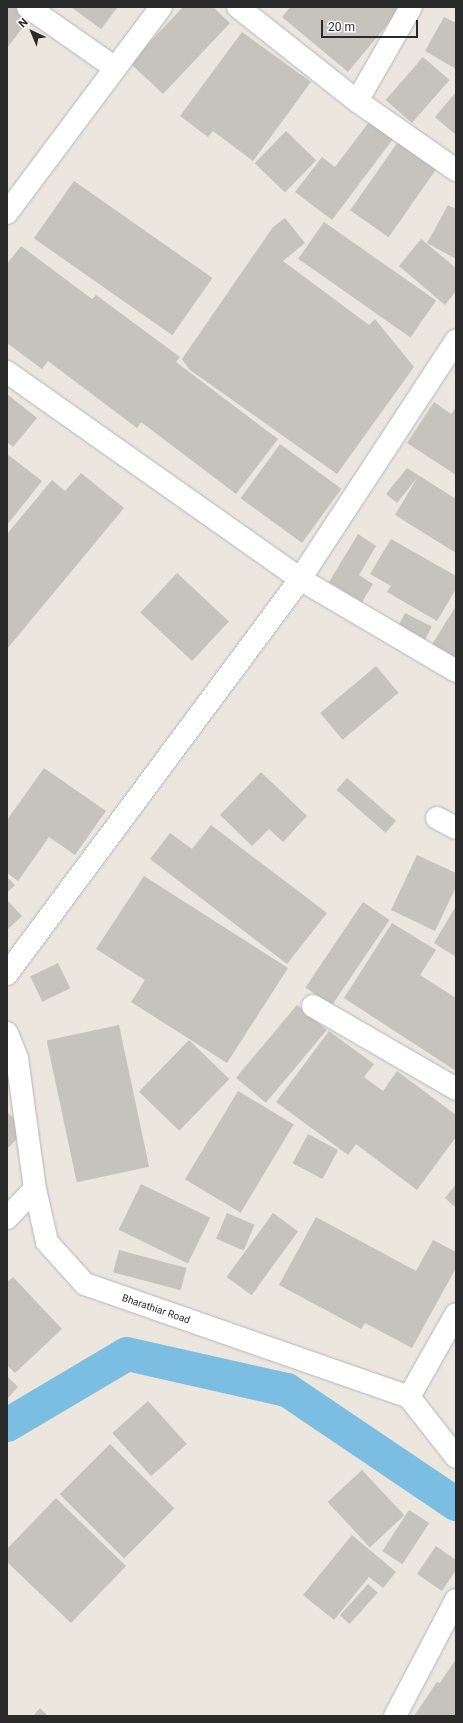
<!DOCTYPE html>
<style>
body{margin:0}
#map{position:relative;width:463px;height:1723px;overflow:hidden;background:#ebe6de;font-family:Roboto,sans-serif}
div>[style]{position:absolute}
.canal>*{height:34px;margin:-17px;padding:0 17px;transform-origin:17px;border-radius:17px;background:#7cbee1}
.building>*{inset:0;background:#c6c3bd;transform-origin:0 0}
.roads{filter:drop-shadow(0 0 1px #b1b3bc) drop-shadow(0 0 1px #b1b3bc)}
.street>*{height:22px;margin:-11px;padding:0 11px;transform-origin:11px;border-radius:11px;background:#fff}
.secondary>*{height:22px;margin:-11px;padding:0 11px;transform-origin:11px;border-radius:11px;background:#fff}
span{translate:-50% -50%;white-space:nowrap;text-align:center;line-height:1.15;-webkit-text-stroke:4px #fff;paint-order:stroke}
.street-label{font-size:10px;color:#2a2a2a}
.frame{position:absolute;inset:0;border:8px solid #2a2a2a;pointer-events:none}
.north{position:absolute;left:12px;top:12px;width:40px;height:40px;-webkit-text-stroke:3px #fff;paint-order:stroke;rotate:316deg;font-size:11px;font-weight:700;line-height:16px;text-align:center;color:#2a2a2a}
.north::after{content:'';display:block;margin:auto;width:14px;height:18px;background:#2a2a2a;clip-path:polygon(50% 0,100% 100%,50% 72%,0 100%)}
.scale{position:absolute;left:321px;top:20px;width:97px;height:18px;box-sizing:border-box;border:2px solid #2a2a2a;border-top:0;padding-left:5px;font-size:12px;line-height:14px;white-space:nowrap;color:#2a2a2a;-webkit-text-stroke:3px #fff;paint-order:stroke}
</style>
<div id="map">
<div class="canal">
<i style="left:7px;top:1425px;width:139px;rotate:-30.6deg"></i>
<i style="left:127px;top:1354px;width:164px;rotate:12.7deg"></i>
<i style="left:287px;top:1390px;width:204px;rotate:34deg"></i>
</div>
<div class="building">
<i style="clip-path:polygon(7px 7px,16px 7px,30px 18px,7px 48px)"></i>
<i style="clip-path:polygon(71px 7px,118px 7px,101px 29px)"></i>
<i style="clip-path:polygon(183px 7px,213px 7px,230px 23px,163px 94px,130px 63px)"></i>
<i style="clip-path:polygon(290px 7px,399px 7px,401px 8px,348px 72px,282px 17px)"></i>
<i style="clip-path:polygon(444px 17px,456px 23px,456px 69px,425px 51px)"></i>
<i style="clip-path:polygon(242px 32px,311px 82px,253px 161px,213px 131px,208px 137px,180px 116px)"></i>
<i style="left:423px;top:57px;width:35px;height:57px;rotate:41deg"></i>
<i style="clip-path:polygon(456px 92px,456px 135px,435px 117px)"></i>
<i style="clip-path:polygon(369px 122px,393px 139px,332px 220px,295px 192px,322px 157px,335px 167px)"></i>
<i style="left:286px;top:131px;width:42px;height:45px;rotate:44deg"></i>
<i style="left:400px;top:139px;width:47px;height:87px;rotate:35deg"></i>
<i style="left:74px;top:181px;width:169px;height:70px;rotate:35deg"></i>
<i style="clip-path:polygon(448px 205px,456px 209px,456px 259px,427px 243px)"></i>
<i style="clip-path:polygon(285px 218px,305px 243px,283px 261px,369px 325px,375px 319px,414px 367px,337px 474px,190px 370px,182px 359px,273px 227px)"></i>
<i style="left:324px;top:222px;width:137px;height:45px;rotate:35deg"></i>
<i style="clip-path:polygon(421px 239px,456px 268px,456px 291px,445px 305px,399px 266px)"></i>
<i style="clip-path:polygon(21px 246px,92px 299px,96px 295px,180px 357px,176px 362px,278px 439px,236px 494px,141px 422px,137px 428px,48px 361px,42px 369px,7px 343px,7px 264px)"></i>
<i style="clip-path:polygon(7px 394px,37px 418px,13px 447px,7px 442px)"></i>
<i style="clip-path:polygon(434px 402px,451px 414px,456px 407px,456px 475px,407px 443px)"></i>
<i style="left:280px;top:444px;width:76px;height:67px;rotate:36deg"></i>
<i style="clip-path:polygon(7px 454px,42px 481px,7px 525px)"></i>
<i style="clip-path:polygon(407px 468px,456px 499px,456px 553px,395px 515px,417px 478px,397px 503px,386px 494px)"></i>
<i style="clip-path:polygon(81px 473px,124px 508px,7px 649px,7px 534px,52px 480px,65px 491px)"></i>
<i style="clip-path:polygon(358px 534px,376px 546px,359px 575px,373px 584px,362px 602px,329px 582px)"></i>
<i style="clip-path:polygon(391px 539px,456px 576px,456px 589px,437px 621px,387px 592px,391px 586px,370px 574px)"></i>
<i style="left:177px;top:573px;width:71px;height:54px;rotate:43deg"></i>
<i style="clip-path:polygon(456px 606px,456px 661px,431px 646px)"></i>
<i style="left:405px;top:613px;width:30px;height:16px;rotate:27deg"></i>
<i style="left:376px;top:666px;width:35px;height:73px;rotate:50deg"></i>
<i style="clip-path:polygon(44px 768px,106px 811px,75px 855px,49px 837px,18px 881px,7px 873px,7px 820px)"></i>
<i style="clip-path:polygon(261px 772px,307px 816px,283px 842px,269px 829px,252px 846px,220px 815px)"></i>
<i style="left:347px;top:778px;width:65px;height:16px;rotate:41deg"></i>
<i style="clip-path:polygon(211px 825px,327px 913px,287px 964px,150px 859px,170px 833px,192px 849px)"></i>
<i style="clip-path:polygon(417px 855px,456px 873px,456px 887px,435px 931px,391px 910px)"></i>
<i style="clip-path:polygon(144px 876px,288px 968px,227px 1063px,131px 1002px,145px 980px,96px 949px)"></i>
<i style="clip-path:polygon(7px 877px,15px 885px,7px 893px)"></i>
<i style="clip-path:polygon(7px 900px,22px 916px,7px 930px)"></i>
<i style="left:363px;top:902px;width:32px;height:103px;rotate:34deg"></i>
<i style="clip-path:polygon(456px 906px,456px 957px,434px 943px)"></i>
<i style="clip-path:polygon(392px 923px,436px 950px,420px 975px,456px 998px,456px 1071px,344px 998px)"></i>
<i style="left:58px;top:963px;width:28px;height:31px;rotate:64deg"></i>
<i style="left:297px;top:1005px;width:39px;height:95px;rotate:40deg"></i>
<i style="left:119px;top:1025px;width:145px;height:74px;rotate:78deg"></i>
<i style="clip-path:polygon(329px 1031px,374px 1064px,364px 1077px,383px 1091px,397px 1071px,456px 1115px,456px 1137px,417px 1190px,356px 1144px,348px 1155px,276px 1102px)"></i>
<i style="left:189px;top:1040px;width:56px;height:72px;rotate:44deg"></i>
<i style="left:238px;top:1091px;width:65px;height:103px;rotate:31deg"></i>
<i style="clip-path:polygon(7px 1112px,26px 1130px,7px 1149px)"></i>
<i style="left:308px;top:1134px;width:34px;height:33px;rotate:28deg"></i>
<i style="left:141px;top:1184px;width:77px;height:51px;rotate:26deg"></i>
<i style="clip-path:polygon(456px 1184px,456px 1208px,445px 1198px)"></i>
<i style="left:227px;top:1213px;width:30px;height:28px;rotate:23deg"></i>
<i style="left:273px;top:1213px;width:31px;height:79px;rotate:36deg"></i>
<i style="clip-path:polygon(316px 1217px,416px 1271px,433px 1240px,456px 1252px,456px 1268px,412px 1348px,365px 1323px,361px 1329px,279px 1285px)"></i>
<i style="left:119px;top:1250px;width:70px;height:23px;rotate:15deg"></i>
<i style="clip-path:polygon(13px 1277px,62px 1329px,15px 1373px,7px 1365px,7px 1282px)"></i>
<i style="clip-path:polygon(7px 1376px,18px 1387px,7px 1399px)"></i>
<i style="left:148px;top:1401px;width:58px;height:48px;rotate:48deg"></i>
<i style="left:110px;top:1444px;width:91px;height:71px;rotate:45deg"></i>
<i style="left:362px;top:1470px;width:62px;height:47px;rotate:47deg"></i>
<i style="clip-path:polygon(56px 1498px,126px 1566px,71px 1623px,7px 1562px,7px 1549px)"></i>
<i style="left:409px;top:1510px;width:24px;height:49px;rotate:33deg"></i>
<i style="clip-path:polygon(352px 1535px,396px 1572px,383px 1588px,369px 1577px,334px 1620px,303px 1595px)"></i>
<i style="clip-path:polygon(436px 1546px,456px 1560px,456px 1570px,442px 1591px,417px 1574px)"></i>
<i style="left:368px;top:1584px;width:13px;height:42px;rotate:42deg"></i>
<i style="clip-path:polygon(456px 1659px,456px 1716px,414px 1716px,437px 1682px,440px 1683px)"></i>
<i style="clip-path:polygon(40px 1708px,48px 1716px,33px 1716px)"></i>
</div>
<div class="roads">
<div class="street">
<i style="left:28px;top:7px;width:106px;rotate:35deg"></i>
<i style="left:238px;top:7px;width:152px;rotate:38.3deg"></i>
<i style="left:357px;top:101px;width:121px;rotate:34.9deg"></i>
<i style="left:357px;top:101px;width:108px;rotate:-60.1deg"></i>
<i style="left:7px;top:213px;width:257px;rotate:-53.2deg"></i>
<i style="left:7px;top:372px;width:359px;rotate:35.2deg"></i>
<i style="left:300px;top:579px;width:181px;rotate:30.5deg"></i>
<i style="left:437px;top:818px;width:21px;rotate:28deg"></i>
<i style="left:7px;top:974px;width:492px;rotate:-53.4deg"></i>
<i style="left:300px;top:579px;width:285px;rotate:-56.8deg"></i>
<i style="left:313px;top:1006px;width:165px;rotate:30.1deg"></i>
<i style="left:7px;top:1218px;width:40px;rotate:-46deg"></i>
<i style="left:409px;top:1397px;width:95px;rotate:-60.5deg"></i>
<i style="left:395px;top:1716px;width:131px;rotate:-62.3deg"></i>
</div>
<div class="secondary">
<i style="left:7px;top:1033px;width:27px;rotate:68deg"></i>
<i style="left:17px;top:1058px;width:132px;rotate:82.2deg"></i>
<i style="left:35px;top:1189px;width:54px;rotate:77.2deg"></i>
<i style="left:47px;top:1242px;width:57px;rotate:47.9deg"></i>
<i style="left:85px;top:1284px;width:343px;rotate:19.2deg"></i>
<i style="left:409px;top:1397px;width:76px;rotate:51.9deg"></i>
</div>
</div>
<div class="street-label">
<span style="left:156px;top:1309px;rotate:19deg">Bharathiar Road</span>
</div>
<div class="frame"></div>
<div class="north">N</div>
<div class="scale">20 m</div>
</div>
